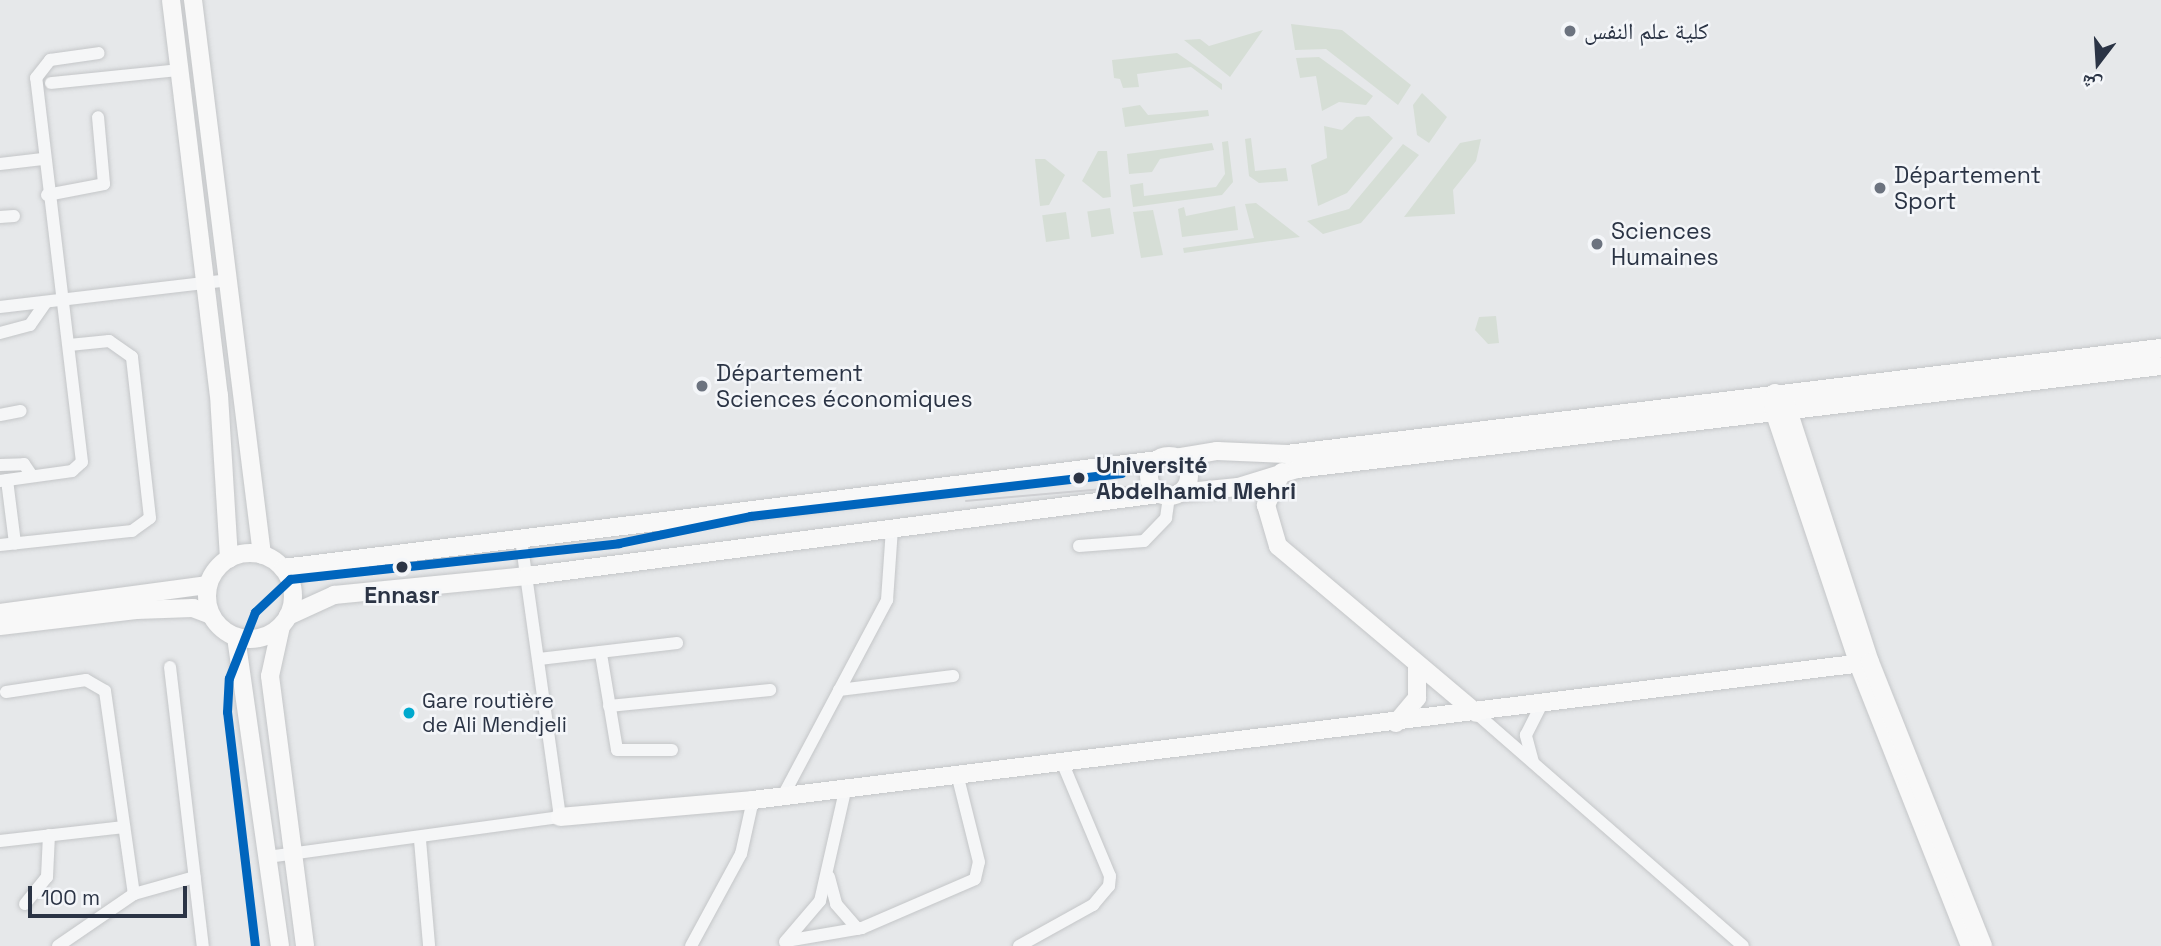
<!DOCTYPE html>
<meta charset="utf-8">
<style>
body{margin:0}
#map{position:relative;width:2161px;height:946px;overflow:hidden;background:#e6e8ea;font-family:"Space Grotesk","Noto Naskh Arabic",sans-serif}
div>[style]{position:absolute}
.green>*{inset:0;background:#d6ded6;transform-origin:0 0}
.roads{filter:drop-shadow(0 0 2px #c4c6c8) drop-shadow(0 0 2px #c4c6c8)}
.street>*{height:12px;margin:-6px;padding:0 6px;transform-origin:6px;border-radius:6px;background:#f5f6f7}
.secondary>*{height:18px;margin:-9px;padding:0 9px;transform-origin:9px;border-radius:9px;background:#f8f8f8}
.secondary>.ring{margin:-9px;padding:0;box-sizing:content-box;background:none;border:18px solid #f8f8f8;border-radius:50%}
.tram>*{height:2px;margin:-1px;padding:0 1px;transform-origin:1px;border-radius:1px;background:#cecfd2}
.tram-1>*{height:9px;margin:-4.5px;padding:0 4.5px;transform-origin:4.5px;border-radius:4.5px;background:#0065bd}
.dots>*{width:19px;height:19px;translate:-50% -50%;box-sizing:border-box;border:4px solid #f4f6f9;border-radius:50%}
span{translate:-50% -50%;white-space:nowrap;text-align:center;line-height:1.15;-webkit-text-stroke:5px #f4f6f9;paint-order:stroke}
.bus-label{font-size:21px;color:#2b3445}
.left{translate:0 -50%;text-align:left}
.poi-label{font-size:23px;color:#2b3445}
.stop-label{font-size:23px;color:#2b3445;font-weight:700}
.north{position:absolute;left:2063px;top:28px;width:70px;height:70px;-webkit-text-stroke:5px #f4f6f9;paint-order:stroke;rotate:197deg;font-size:19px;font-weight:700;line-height:28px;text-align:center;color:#2b3445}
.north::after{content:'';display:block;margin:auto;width:24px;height:32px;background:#2b3445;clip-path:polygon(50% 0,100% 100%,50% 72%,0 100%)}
.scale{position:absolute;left:28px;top:886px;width:159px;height:32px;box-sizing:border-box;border:4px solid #2b3445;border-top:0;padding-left:9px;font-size:21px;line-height:24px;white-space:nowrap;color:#2b3445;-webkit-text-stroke:5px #f4f6f9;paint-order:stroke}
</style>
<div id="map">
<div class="green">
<i style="clip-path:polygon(1291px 24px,1342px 30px,1411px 85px,1398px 105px,1326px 49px,1295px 50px)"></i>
<i style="clip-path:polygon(1263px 30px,1230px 77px,1184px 40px,1200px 39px,1209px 46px)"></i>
<i style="clip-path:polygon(1177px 53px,1222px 84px,1222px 90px,1191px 67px,1137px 74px,1139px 87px,1123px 88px,1120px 79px,1114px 78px,1112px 60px)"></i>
<i style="clip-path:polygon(1319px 57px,1373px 96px,1366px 105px,1339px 102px,1322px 111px,1316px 76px,1300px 78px,1296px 58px)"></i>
<i style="clip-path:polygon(1422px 93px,1447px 117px,1429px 143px,1417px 135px,1413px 105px)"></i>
<i style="clip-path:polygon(1140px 105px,1148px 115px,1208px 110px,1209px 116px,1125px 127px,1122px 108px)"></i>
<i style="clip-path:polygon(1369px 116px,1393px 138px,1347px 193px,1318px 206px,1311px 165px,1327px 158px,1324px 126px,1342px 130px,1356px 117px)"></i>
<i style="clip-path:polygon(1251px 138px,1255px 171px,1286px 168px,1288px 181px,1259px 183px,1249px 176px,1245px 139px)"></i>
<i style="clip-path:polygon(1481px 139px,1476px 161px,1453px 190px,1455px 214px,1404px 217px,1460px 143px)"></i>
<i style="clip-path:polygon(1228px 141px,1233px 182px,1222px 195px,1133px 207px,1130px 185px,1143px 183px,1144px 196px,1216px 187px,1225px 174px,1222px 142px)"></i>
<i style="clip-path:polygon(1212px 143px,1214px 150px,1160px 159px,1152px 172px,1129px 174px,1127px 154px)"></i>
<i style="clip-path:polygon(1403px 144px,1419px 155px,1361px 223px,1323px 234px,1307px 221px,1349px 209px)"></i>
<i style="clip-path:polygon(1098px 151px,1107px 151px,1111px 197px,1103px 198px,1082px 181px)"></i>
<i style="clip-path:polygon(1035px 159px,1045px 159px,1065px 175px,1049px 205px,1040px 206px)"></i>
<i style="clip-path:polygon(1256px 203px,1300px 237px,1184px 253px,1183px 248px,1254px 238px,1245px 204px)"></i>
<i style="clip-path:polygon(1235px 206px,1238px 230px,1182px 237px,1178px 209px,1184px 207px,1186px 216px)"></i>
<i style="left:1110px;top:208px;width:26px;height:23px;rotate:81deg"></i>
<i style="clip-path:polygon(1153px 210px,1163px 255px,1141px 258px,1133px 212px)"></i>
<i style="left:1066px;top:212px;width:27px;height:24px;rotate:82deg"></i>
<i style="clip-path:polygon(1496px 316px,1499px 343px,1488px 344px,1475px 330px,1479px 317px)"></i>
</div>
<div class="roads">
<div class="street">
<i style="left:51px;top:83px;width:129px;rotate:-5.8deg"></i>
<i style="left:0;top:164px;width:43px;rotate:-6.6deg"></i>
<i style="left:47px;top:195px;width:58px;rotate:-10.9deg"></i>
<i style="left:104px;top:184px;width:67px;rotate:-95.1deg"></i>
<i style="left:0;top:217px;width:14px;rotate:-4deg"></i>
<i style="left:0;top:307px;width:231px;rotate:-6.7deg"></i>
<i style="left:0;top:333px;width:31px;rotate:-15deg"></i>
<i style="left:30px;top:325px;width:28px;rotate:-55deg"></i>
<i style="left:0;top:415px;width:21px;rotate:-11deg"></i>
<i style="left:0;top:465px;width:24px;rotate:-2deg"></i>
<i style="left:24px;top:464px;width:14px;rotate:56deg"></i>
<i style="left:7px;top:480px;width:64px;rotate:82.8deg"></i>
<i style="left:0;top:481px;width:73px;rotate:-7.9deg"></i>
<i style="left:72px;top:471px;width:13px;rotate:-42deg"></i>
<i style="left:82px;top:462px;width:387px;rotate:-96.8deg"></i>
<i style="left:36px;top:78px;width:23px;rotate:-52deg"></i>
<i style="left:50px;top:60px;width:49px;rotate:-8.1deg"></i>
<i style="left:0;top:545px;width:133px;rotate:-6.1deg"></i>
<i style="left:132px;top:531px;width:22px;rotate:-36deg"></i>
<i style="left:150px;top:518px;width:162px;rotate:-96.4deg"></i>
<i style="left:132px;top:357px;width:28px;rotate:-145deg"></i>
<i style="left:109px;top:341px;width:40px;rotate:174.3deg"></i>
<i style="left:1079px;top:546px;width:65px;rotate:-4.4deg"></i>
<i style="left:1144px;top:541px;width:32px;rotate:-46deg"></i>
<i style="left:1166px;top:518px;width:22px;rotate:-82deg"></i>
<i style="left:601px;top:654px;width:97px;rotate:80.5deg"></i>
<i style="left:617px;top:750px;width:55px"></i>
<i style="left:539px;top:659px;width:139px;rotate:-6.6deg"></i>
<i style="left:170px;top:667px;width:281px;rotate:83.3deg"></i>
<i style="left:839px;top:690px;width:115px;rotate:-7deg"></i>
<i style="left:6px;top:692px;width:81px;rotate:-8.5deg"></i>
<i style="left:86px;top:680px;width:22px;rotate:30deg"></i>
<i style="left:105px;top:691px;width:205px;rotate:81.9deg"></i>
<i style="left:609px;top:706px;width:162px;rotate:-5.7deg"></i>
<i style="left:1476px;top:713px;width:354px;rotate:41.1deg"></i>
<i style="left:1533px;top:762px;width:28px;rotate:-105deg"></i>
<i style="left:1526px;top:735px;width:33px;rotate:-63deg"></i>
<i style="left:784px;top:794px;width:220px;rotate:-62deg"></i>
<i style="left:887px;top:600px;width:71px;rotate:-86deg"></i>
<i style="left:420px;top:840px;width:106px;rotate:85.1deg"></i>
<i style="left:0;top:841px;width:125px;rotate:-6.4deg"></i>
<i style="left:268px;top:857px;width:295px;rotate:-7.8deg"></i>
<i style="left:560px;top:817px;width:280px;rotate:-98deg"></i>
<i style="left:829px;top:877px;width:28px;rotate:75deg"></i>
<i style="left:836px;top:904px;width:33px;rotate:49deg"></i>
<i style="left:25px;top:904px;width:35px;rotate:-51deg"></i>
<i style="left:47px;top:877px;width:42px;rotate:-87.3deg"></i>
<i style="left:786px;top:941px;width:77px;rotate:-9.7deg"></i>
<i style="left:862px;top:928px;width:123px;rotate:-23.4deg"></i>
<i style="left:975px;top:879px;width:17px;rotate:-77deg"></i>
<i style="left:979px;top:862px;width:91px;rotate:-104deg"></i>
<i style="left:785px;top:942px;width:54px;rotate:-49.5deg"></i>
<i style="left:820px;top:901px;width:117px;rotate:-77.2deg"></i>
<i style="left:58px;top:946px;width:92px;rotate:-34.4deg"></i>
<i style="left:134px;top:894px;width:63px;rotate:-15.6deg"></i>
<i style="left:691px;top:946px;width:105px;rotate:-61.5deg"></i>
<i style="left:741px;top:854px;width:55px;rotate:-77.5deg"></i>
<i style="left:1019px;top:946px;width:85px;rotate:-29deg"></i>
<i style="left:1093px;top:905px;width:25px;rotate:-50deg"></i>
<i style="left:1109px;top:886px;width:10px;rotate:-84deg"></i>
<i style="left:1110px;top:876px;width:124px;rotate:-112.8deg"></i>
</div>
<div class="secondary">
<i style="left:171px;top:0;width:398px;rotate:83.1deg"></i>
<i style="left:219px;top:395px;width:164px;rotate:86.5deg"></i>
<i style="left:193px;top:0;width:559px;rotate:82.91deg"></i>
<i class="ring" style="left:1149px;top:456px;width:22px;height:22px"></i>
<i style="left:1175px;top:458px;width:43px;rotate:-9.5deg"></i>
<i style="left:1217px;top:451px;width:70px;rotate:2.5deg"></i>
<i style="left:1287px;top:454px;width:880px;rotate:-6.92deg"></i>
<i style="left:1282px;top:472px;width:37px;rotate:116deg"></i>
<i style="left:1266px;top:505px;width:43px;rotate:73.7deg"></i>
<i style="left:1278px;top:546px;width:259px;rotate:40.1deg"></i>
<i style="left:1179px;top:493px;width:59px;rotate:-5.8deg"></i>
<i style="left:1238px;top:487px;width:62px;rotate:-17deg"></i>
<i style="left:1297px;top:469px;width:870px;rotate:-6.8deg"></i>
<i class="ring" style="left:207px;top:553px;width:68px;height:68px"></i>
<i style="left:283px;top:568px;width:881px;rotate:-7.04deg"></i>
<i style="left:0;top:613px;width:210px;rotate:-7.7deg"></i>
<i style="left:288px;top:616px;width:51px;rotate:-24.5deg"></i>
<i style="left:334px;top:595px;width:194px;rotate:-5.6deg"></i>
<i style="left:527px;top:576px;width:637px;rotate:-7.39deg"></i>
<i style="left:0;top:626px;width:137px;rotate:-6.7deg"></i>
<i style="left:136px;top:610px;width:57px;rotate:-2deg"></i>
<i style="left:193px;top:608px;width:19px;rotate:21deg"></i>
<i style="left:281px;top:626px;width:51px;rotate:102.4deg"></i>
<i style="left:270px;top:676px;width:272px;rotate:82.6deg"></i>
<i style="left:236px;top:637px;width:312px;rotate:81.9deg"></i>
<i style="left:1396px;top:723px;width:33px;rotate:-50deg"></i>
<i style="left:1417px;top:698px;width:30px;rotate:-90deg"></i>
<i style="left:560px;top:817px;width:194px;rotate:-5deg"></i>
<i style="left:753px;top:800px;width:1125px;rotate:-7.04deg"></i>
<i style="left:1970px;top:946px;width:302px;rotate:-111.6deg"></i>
<i style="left:1859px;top:665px;width:271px;rotate:-108.5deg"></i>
<i style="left:1773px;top:408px;width:15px;rotate:-82deg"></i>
<i style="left:1775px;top:393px;width:18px;rotate:49deg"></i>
<i style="left:1787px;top:407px;width:268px;rotate:72deg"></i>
<i style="left:1870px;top:662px;width:306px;rotate:68.3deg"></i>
</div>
</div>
<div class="tram">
<i style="left:966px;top:501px;width:160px;rotate:-5deg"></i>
</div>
<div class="tram-1">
<i style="left:255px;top:946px;width:236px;rotate:-96.8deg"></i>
<i style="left:227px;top:712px;width:34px;rotate:-87deg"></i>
<i style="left:229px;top:678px;width:71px;rotate:-68.5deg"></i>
<i style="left:255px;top:612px;width:48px;rotate:-43.3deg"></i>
<i style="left:290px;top:579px;width:331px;rotate:-6.2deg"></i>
<i style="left:619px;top:543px;width:134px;rotate:-11.6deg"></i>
<i style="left:750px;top:516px;width:374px;rotate:-6.6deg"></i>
</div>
<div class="dots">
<i style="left:1570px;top:31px;background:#6c737f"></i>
<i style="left:1880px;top:188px;background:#6c737f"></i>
<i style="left:1597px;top:244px;background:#6c737f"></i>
<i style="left:702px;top:386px;background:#6c737f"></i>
<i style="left:1079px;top:478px;background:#2b3445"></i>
<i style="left:402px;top:567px;background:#2b3445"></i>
<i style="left:409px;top:713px;background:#00a9ce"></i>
</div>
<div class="bus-label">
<span class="left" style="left:422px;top:713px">Gare routière<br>de Ali Mendjeli</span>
</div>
<div class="poi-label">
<span class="left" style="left:1584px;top:31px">كلية علم النفس</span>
<span class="left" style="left:1894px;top:188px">Département<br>Sport</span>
<span class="left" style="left:1611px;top:244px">Sciences<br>Humaines</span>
<span class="left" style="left:716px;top:386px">Département<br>Sciences économiques</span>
</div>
<div class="stop-label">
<span class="left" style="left:1096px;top:478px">Université<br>Abdelhamid Mehri</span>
<span style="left:402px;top:595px">Ennasr</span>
</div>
<div class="north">ش</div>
<div class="scale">100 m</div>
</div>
